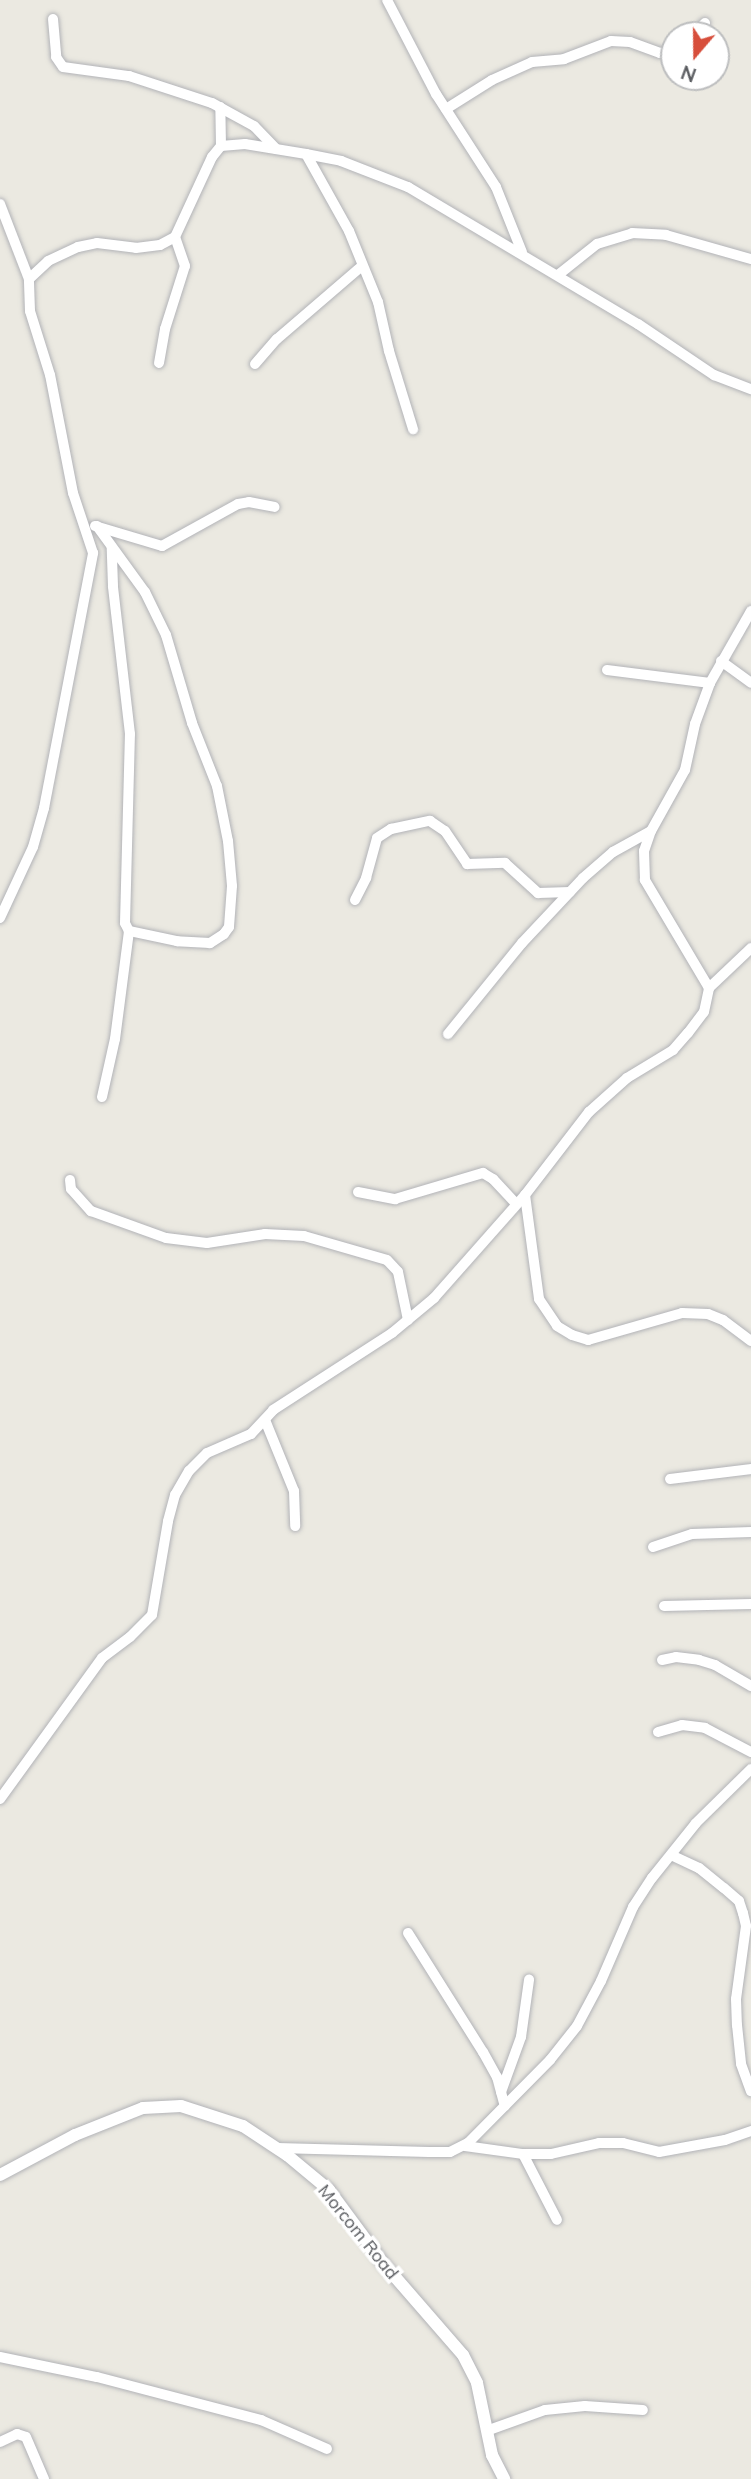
<!DOCTYPE html>
<style>
body{margin:0}
#map{position:relative;width:751px;height:2479px;overflow:hidden;background:#ebe9e1;font-family:Mulish,sans-serif}
div>[style]{position:absolute}
.roads{filter:drop-shadow(0 0 2px #b2b3b7) drop-shadow(0 0 2px #b2b3b7)}
.minor>*{height:10px;margin:-5px;padding:0 5px;transform-origin:5px;border-radius:5px;background:#fff}
.tertiary>*{height:12px;margin:-6px;padding:0 6px;transform-origin:6px;border-radius:6px;background:#fff}
span{translate:-50% -50%;white-space:nowrap;text-align:center;line-height:1.15;-webkit-text-stroke:7px #fff;paint-order:stroke}
.street-label{font-size:18px;color:#5a5c60}
.north{position:absolute;left:660px;top:21px;width:70px;height:70px;box-sizing:border-box;background:#fff;border:2px solid #bdbebf;border-radius:50%;rotate:200deg;font-size:19px;font-weight:700;line-height:28px;text-align:center;color:#5a5c60}
.north::after{content:'';display:block;margin:auto;width:24px;height:32px;background:#d74e3b;clip-path:polygon(50% 0,100% 100%,50% 72%,0 100%)}
</style>
<div id="map">
<div class="roads">
<div class="minor">
<i style="left:387px;top:0;width:106px;rotate:62.5deg"></i>
<i style="left:436px;top:94px;width:111px;rotate:57.2deg"></i>
<i style="left:496px;top:187px;width:70px;rotate:68.2deg"></i>
<i style="left:53px;top:19px;width:38px;rotate:85deg"></i>
<i style="left:56px;top:57px;width:12px;rotate:55deg"></i>
<i style="left:63px;top:67px;width:67px;rotate:7.8deg"></i>
<i style="left:129px;top:76px;width:87px;rotate:18deg"></i>
<i style="left:212px;top:103px;width:48px;rotate:28.7deg"></i>
<i style="left:254px;top:126px;width:32px;rotate:46deg"></i>
<i style="left:693px;top:35px;width:17px;rotate:-45deg"></i>
<i style="left:446px;top:109px;width:54px;rotate:-32.2deg"></i>
<i style="left:492px;top:80px;width:44px;rotate:-24.2deg"></i>
<i style="left:532px;top:62px;width:32px;rotate:-5deg"></i>
<i style="left:564px;top:59px;width:50px;rotate:-21deg"></i>
<i style="left:611px;top:41px;width:19px;rotate:3deg"></i>
<i style="left:630px;top:42px;width:32px;rotate:20deg"></i>
<i style="left:660px;top:53px;width:14px;rotate:-8deg"></i>
<i style="left:221px;top:146px;width:24px;rotate:-5deg"></i>
<i style="left:245px;top:144px;width:62px;rotate:9.3deg"></i>
<i style="left:306px;top:154px;width:36px;rotate:11deg"></i>
<i style="left:341px;top:161px;width:72px;rotate:21.2deg"></i>
<i style="left:408px;top:187px;width:268px;rotate:30.8deg"></i>
<i style="left:638px;top:324px;width:92px;rotate:33.9deg"></i>
<i style="left:714px;top:375px;width:40px;rotate:21deg"></i>
<i style="left:306px;top:154px;width:88px;rotate:60.8deg"></i>
<i style="left:349px;top:231px;width:77px;rotate:67.8deg"></i>
<i style="left:378px;top:302px;width:50px;rotate:77.3deg"></i>
<i style="left:389px;top:351px;width:82px;rotate:72.9deg"></i>
<i style="left:0;top:204px;width:80px;rotate:68.9deg"></i>
<i style="left:558px;top:275px;width:50px;rotate:-38.5deg"></i>
<i style="left:597px;top:244px;width:37px;rotate:-17deg"></i>
<i style="left:632px;top:233px;width:34px;rotate:3deg"></i>
<i style="left:666px;top:235px;width:88px;rotate:15.8deg"></i>
<i style="left:159px;top:363px;width:35px;rotate:-80deg"></i>
<i style="left:165px;top:329px;width:66px;rotate:-72.4deg"></i>
<i style="left:185px;top:266px;width:31px;rotate:-109deg"></i>
<i style="left:255px;top:364px;width:33px;rotate:-49deg"></i>
<i style="left:277px;top:339px;width:112px;rotate:-40.7deg"></i>
<i style="left:95px;top:526px;width:70px;rotate:16.6deg"></i>
<i style="left:162px;top:546px;width:87px;rotate:-28.9deg"></i>
<i style="left:238px;top:504px;width:11px;rotate:-10deg"></i>
<i style="left:249px;top:502px;width:26px;rotate:11deg"></i>
<i style="left:97px;top:526px;width:82px;rotate:54deg"></i>
<i style="left:145px;top:592px;width:48px;rotate:64deg"></i>
<i style="left:166px;top:635px;width:92px;rotate:73.5deg"></i>
<i style="left:192px;top:723px;width:68px;rotate:68.4deg"></i>
<i style="left:217px;top:786px;width:56px;rotate:78.7deg"></i>
<i style="left:228px;top:841px;width:45px;rotate:84.9deg"></i>
<i style="left:232px;top:886px;width:41px;rotate:94.2deg"></i>
<i style="left:229px;top:927px;width:9px;rotate:126deg"></i>
<i style="left:224px;top:934px;width:17px;rotate:147deg"></i>
<i style="left:210px;top:943px;width:33px;rotate:-177deg"></i>
<i style="left:177px;top:941px;width:49px;rotate:-168.2deg"></i>
<i style="left:721px;top:661px;width:37px;rotate:36deg"></i>
<i style="left:607px;top:670px;width:104px;rotate:7.2deg"></i>
<i style="left:355px;top:900px;width:25px;rotate:-63deg"></i>
<i style="left:366px;top:878px;width:41px;rotate:-74.6deg"></i>
<i style="left:377px;top:838px;width:17px;rotate:-33deg"></i>
<i style="left:391px;top:829px;width:40px;rotate:-12deg"></i>
<i style="left:430px;top:821px;width:18px;rotate:34deg"></i>
<i style="left:445px;top:831px;width:40px;rotate:56deg"></i>
<i style="left:467px;top:864px;width:38px;rotate:-2deg"></i>
<i style="left:505px;top:863px;width:45px;rotate:42.3deg"></i>
<i style="left:538px;top:893px;width:32px;rotate:-2deg"></i>
<i style="left:0;top:918px;width:78px;rotate:-65.1deg"></i>
<i style="left:33px;top:847px;width:41px;rotate:-74.2deg"></i>
<i style="left:44px;top:808px;width:260px;rotate:-79.1deg"></i>
<i style="left:93px;top:553px;width:63px;rotate:-108.4deg"></i>
<i style="left:73px;top:493px;width:120px;rotate:-101deg"></i>
<i style="left:50px;top:375px;width:67px;rotate:-107.4deg"></i>
<i style="left:30px;top:311px;width:32px;rotate:-92deg"></i>
<i style="left:29px;top:279px;width:26px;rotate:-43deg"></i>
<i style="left:48px;top:261px;width:33px;rotate:-25deg"></i>
<i style="left:78px;top:247px;width:19px;rotate:-12deg"></i>
<i style="left:97px;top:243px;width:39px;rotate:7deg"></i>
<i style="left:136px;top:248px;width:24px;rotate:-7deg"></i>
<i style="left:160px;top:245px;width:17px;rotate:-28deg"></i>
<i style="left:175px;top:237px;width:88px;rotate:-65.2deg"></i>
<i style="left:212px;top:157px;width:14px;rotate:-51deg"></i>
<i style="left:221px;top:146px;width:39px;rotate:-91deg"></i>
<i style="left:709px;top:988px;width:126px;rotate:-120.7deg"></i>
<i style="left:645px;top:880px;width:29px;rotate:-92deg"></i>
<i style="left:644px;top:851px;width:21px;rotate:-71deg"></i>
<i style="left:651px;top:831px;width:70px;rotate:-60.9deg"></i>
<i style="left:685px;top:770px;width:47px;rotate:-77.7deg"></i>
<i style="left:695px;top:724px;width:44px;rotate:-69.9deg"></i>
<i style="left:710px;top:683px;width:83px;rotate:-60.3deg"></i>
<i style="left:448px;top:1034px;width:117px;rotate:-50.9deg"></i>
<i style="left:522px;top:943px;width:89px;rotate:-46.8deg"></i>
<i style="left:583px;top:878px;width:40px;rotate:-41deg"></i>
<i style="left:613px;top:852px;width:43px;rotate:-28.9deg"></i>
<i style="left:102px;top:1097px;width:59px;rotate:-77.4deg"></i>
<i style="left:115px;top:1039px;width:109px;rotate:-82.6deg"></i>
<i style="left:129px;top:931px;width:9px;rotate:-117deg"></i>
<i style="left:125px;top:923px;width:189px;rotate:-88.5deg"></i>
<i style="left:130px;top:734px;width:149px;rotate:-96.6deg"></i>
<i style="left:113px;top:586px;width:38px;rotate:-92deg"></i>
<i style="left:70px;top:1180px;width:9px;rotate:84deg"></i>
<i style="left:71px;top:1189px;width:30px;rotate:48deg"></i>
<i style="left:91px;top:1211px;width:80px;rotate:19.8deg"></i>
<i style="left:166px;top:1238px;width:41px;rotate:7deg"></i>
<i style="left:207px;top:1243px;width:59px;rotate:-8.8deg"></i>
<i style="left:265px;top:1234px;width:39px;rotate:3deg"></i>
<i style="left:304px;top:1236px;width:86px;rotate:16.1deg"></i>
<i style="left:387px;top:1260px;width:16px;rotate:47deg"></i>
<i style="left:398px;top:1272px;width:49px;rotate:78.2deg"></i>
<i style="left:358px;top:1192px;width:38px;rotate:11deg"></i>
<i style="left:395px;top:1199px;width:92px;rotate:-16.5deg"></i>
<i style="left:483px;top:1173px;width:12px;rotate:31deg"></i>
<i style="left:493px;top:1179px;width:33px;rotate:47deg"></i>
<i style="left:525px;top:1195px;width:105px;rotate:82.3deg"></i>
<i style="left:539px;top:1299px;width:32px;rotate:56deg"></i>
<i style="left:557px;top:1326px;width:17px;rotate:31deg"></i>
<i style="left:572px;top:1335px;width:17px;rotate:17deg"></i>
<i style="left:588px;top:1340px;width:98px;rotate:-16deg"></i>
<i style="left:682px;top:1313px;width:26px;rotate:2deg"></i>
<i style="left:708px;top:1314px;width:16px;rotate:22deg"></i>
<i style="left:723px;top:1320px;width:35px;rotate:37deg"></i>
<i style="left:265px;top:1420px;width:77px;rotate:67.8deg"></i>
<i style="left:294px;top:1491px;width:35px;rotate:88deg"></i>
<i style="left:670px;top:1479px;width:82px;rotate:-7deg"></i>
<i style="left:653px;top:1547px;width:41px;rotate:-18.4deg"></i>
<i style="left:692px;top:1534px;width:59px;rotate:-1.9deg"></i>
<i style="left:664px;top:1606px;width:87px;rotate:-1.3deg"></i>
<i style="left:662px;top:1660px;width:14px;rotate:-12deg"></i>
<i style="left:676px;top:1657px;width:23px;rotate:7deg"></i>
<i style="left:699px;top:1660px;width:17px;rotate:17deg"></i>
<i style="left:715px;top:1665px;width:42px;rotate:30.3deg"></i>
<i style="left:658px;top:1732px;width:25px;rotate:-16deg"></i>
<i style="left:682px;top:1725px;width:23px;rotate:7deg"></i>
<i style="left:705px;top:1728px;width:52px;rotate:27.6deg"></i>
<i style="left:0;top:1799px;width:174px;rotate:-54.1deg"></i>
<i style="left:102px;top:1658px;width:35px;rotate:-37deg"></i>
<i style="left:130px;top:1637px;width:31px;rotate:-45deg"></i>
<i style="left:152px;top:1615px;width:95px;rotate:-80.3deg"></i>
<i style="left:168px;top:1521px;width:27px;rotate:-75deg"></i>
<i style="left:175px;top:1495px;width:28px;rotate:-60deg"></i>
<i style="left:189px;top:1471px;width:25px;rotate:-45deg"></i>
<i style="left:207px;top:1453px;width:48px;rotate:-23.4deg"></i>
<i style="left:251px;top:1434px;width:33px;rotate:-47deg"></i>
<i style="left:273px;top:1410px;width:142px;rotate:-32.9deg"></i>
<i style="left:392px;top:1333px;width:55px;rotate:-39.8deg"></i>
<i style="left:434px;top:1298px;width:137px;rotate:-48.5deg"></i>
<i style="left:525px;top:1195px;width:105px;rotate:-52.4deg"></i>
<i style="left:589px;top:1112px;width:51px;rotate:-41.8deg"></i>
<i style="left:627px;top:1078px;width:54px;rotate:-31.3deg"></i>
<i style="left:673px;top:1050px;width:23px;rotate:-49deg"></i>
<i style="left:688px;top:1033px;width:26px;rotate:-53deg"></i>
<i style="left:704px;top:1012px;width:25px;rotate:-78deg"></i>
<i style="left:709px;top:988px;width:58px;rotate:-43.6deg"></i>
<i style="left:671px;top:1855px;width:31px;rotate:25deg"></i>
<i style="left:699px;top:1868px;width:32px;rotate:39deg"></i>
<i style="left:724px;top:1888px;width:20px;rotate:41deg"></i>
<i style="left:739px;top:1901px;width:13px;rotate:72deg"></i>
<i style="left:743px;top:1913px;width:13px;rotate:77deg"></i>
<i style="left:746px;top:1926px;width:74px;rotate:97.8deg"></i>
<i style="left:736px;top:1999px;width:26px;rotate:88deg"></i>
<i style="left:737px;top:2025px;width:39px;rotate:84deg"></i>
<i style="left:741px;top:2064px;width:29px;rotate:70deg"></i>
<i style="left:408px;top:1933px;width:141px;rotate:57.8deg"></i>
<i style="left:483px;top:2052px;width:29px;rotate:61deg"></i>
<i style="left:497px;top:2077px;width:30px;rotate:75deg"></i>
<i style="left:501px;top:2092px;width:59px;rotate:-70deg"></i>
<i style="left:521px;top:2037px;width:58px;rotate:-82deg"></i>
<i style="left:465px;top:2146px;width:59px;rotate:7.9deg"></i>
<i style="left:523px;top:2154px;width:28px"></i>
<i style="left:551px;top:2154px;width:49px;rotate:-12.9deg"></i>
<i style="left:599px;top:2143px;width:24px"></i>
<i style="left:623px;top:2143px;width:37px;rotate:14deg"></i>
<i style="left:659px;top:2152px;width:67px;rotate:-10.3deg"></i>
<i style="left:725px;top:2140px;width:28px;rotate:-19deg"></i>
<i style="left:277px;top:2148px;width:152px;rotate:1.5deg"></i>
<i style="left:429px;top:2152px;width:21px"></i>
<i style="left:450px;top:2152px;width:20px;rotate:-27deg"></i>
<i style="left:468px;top:2143px;width:117px;rotate:-45.3deg"></i>
<i style="left:550px;top:2060px;width:43px;rotate:-51.5deg"></i>
<i style="left:577px;top:2026px;width:51px;rotate:-61.9deg"></i>
<i style="left:601px;top:1981px;width:81px;rotate:-66.6deg"></i>
<i style="left:633px;top:1907px;width:35px;rotate:-57deg"></i>
<i style="left:652px;top:1878px;width:70px;rotate:-51.3deg"></i>
<i style="left:696px;top:1823px;width:77px;rotate:-44.5deg"></i>
<i style="left:523px;top:2154px;width:74px;rotate:62.7deg"></i>
<i style="left:0;top:2357px;width:99px;rotate:11.7deg"></i>
<i style="left:97px;top:2377px;width:170px;rotate:14.7deg"></i>
<i style="left:261px;top:2420px;width:72px;rotate:23.7deg"></i>
<i style="left:489px;top:2430px;width:59px;rotate:-19.7deg"></i>
<i style="left:545px;top:2410px;width:40px;rotate:-5.7deg"></i>
<i style="left:585px;top:2406px;width:58px;rotate:3.9deg"></i>
<i style="left:0;top:2442px;width:19px;rotate:-25deg"></i>
<i style="left:17px;top:2434px;width:9px;rotate:18deg"></i>
<i style="left:26px;top:2437px;width:46px;rotate:66.8deg"></i>
</div>
<div class="tertiary">
<i style="left:0;top:2175px;width:85px;rotate:-28.1deg"></i>
<i style="left:75px;top:2135px;width:73px;rotate:-21.7deg"></i>
<i style="left:143px;top:2108px;width:38px;rotate:-3deg"></i>
<i style="left:181px;top:2106px;width:65px;rotate:17.9deg"></i>
<i style="left:243px;top:2126px;width:53px;rotate:33.4deg"></i>
<i style="left:287px;top:2155px;width:55px;rotate:39.8deg"></i>
<i style="left:329px;top:2190px;width:91px;rotate:53.5deg"></i>
<i style="left:383px;top:2263px;width:122px;rotate:49deg"></i>
<i style="left:463px;top:2355px;width:31px;rotate:63deg"></i>
<i style="left:477px;top:2383px;width:74px;rotate:78.2deg"></i>
<i style="left:492px;top:2455px;width:27px;rotate:63deg"></i>
</div>
</div>
<div class="street-label">
<span style="left:358px;top:2232px;rotate:51deg">Morcom Road</span>
</div>
<div class="north">N</div>
</div>
